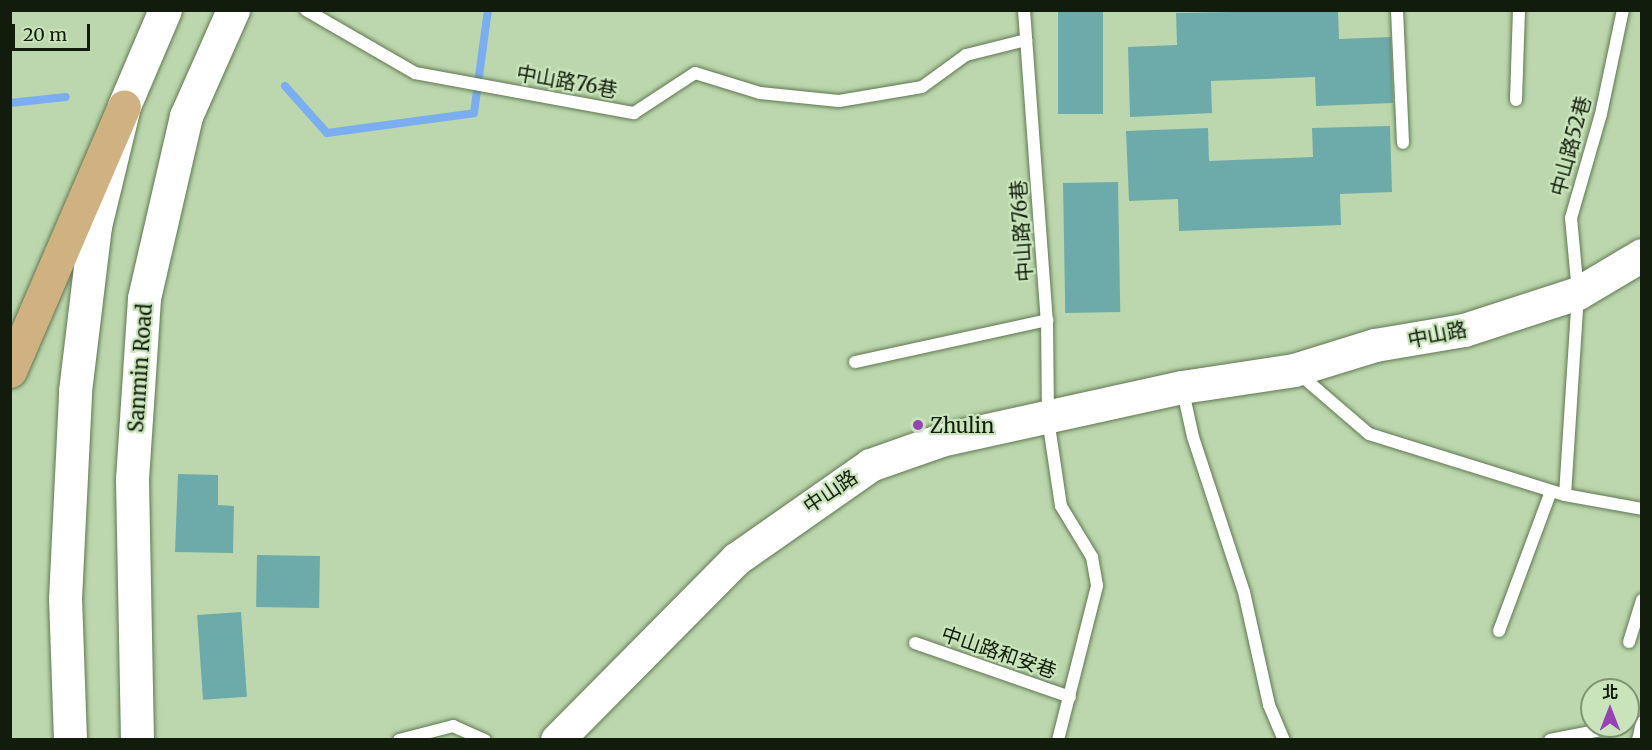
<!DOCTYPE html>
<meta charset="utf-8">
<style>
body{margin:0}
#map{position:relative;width:1652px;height:750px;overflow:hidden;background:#bcd7ad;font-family:Merriweather,"Noto Sans TC",serif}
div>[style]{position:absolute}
.stream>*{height:8px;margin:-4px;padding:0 4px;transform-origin:4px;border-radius:4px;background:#7aaef0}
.building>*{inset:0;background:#6dabaa;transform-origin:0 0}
.roads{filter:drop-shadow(0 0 2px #607852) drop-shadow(0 0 2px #607852)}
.lane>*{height:12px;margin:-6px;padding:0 6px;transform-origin:6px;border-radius:6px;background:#fff}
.secondary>*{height:33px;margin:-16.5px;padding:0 16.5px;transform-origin:16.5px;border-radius:16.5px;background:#fff}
.primary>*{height:33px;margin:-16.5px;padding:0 16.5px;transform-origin:16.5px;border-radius:16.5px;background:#d0b282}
.dots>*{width:16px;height:16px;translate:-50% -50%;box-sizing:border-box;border:3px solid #c9e4ba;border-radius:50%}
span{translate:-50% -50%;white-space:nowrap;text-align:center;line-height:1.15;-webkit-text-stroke:4.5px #c9e4ba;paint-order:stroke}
.street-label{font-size:20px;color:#121c0c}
.poi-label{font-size:20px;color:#121c0c}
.left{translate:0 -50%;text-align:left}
.frame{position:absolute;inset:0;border:12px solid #121c0c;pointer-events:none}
.north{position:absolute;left:1580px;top:678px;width:60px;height:60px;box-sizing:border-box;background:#c9e4ba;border:2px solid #809474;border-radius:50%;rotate:0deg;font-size:16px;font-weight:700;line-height:24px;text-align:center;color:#121c0c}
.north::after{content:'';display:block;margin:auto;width:21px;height:27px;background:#9444b4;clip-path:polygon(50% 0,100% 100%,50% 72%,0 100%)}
.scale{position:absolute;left:12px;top:24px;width:78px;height:27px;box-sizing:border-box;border:3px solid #121c0c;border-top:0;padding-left:8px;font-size:18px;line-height:21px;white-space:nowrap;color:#121c0c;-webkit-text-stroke:4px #c9e4ba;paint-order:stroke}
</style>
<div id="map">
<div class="stream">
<i style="left:285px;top:86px;width:63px;rotate:48.2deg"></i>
<i style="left:327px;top:133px;width:148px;rotate:-7.7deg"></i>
<i style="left:474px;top:113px;width:104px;rotate:-82.3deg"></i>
<i style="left:10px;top:103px;width:56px;rotate:-6.1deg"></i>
</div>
<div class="building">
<i style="left:1058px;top:10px;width:45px;height:104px"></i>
<i style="clip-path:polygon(1338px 10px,1339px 39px,1391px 37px,1393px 103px,1316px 106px,1315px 77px,1211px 81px,1212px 113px,1130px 117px,1128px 47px,1177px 45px,1176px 13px)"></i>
<i style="clip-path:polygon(1390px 126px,1392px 192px,1340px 194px,1341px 225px,1179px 231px,1178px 199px,1129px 201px,1126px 131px,1208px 128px,1209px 161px,1313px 157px,1312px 128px)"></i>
<i style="left:1118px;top:182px;width:130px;height:55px;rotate:89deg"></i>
<i style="clip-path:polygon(178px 474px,218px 475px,218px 505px,234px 506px,233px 553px,175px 552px)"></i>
<i style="left:257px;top:555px;width:63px;height:52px;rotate:1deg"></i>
<i style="left:241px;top:612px;width:85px;height:44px;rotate:86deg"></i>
</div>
<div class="roads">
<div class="lane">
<i style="left:306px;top:10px;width:126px;rotate:30deg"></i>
<i style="left:415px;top:73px;width:223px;rotate:10.4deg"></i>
<i style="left:634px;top:113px;width:73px;rotate:-33.3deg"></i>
<i style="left:695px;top:73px;width:68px;rotate:17.1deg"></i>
<i style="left:760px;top:93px;width:79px;rotate:5.8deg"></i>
<i style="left:839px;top:101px;width:84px;rotate:-9.6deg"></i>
<i style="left:922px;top:87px;width:54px;rotate:-36deg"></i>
<i style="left:966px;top:55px;width:62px;rotate:-14deg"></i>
<i style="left:1024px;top:10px;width:311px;rotate:85.8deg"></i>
<i style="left:1047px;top:320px;width:99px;rotate:89.4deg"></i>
<i style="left:1048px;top:419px;width:88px;rotate:81.5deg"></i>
<i style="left:1061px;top:506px;width:60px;rotate:58.7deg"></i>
<i style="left:1092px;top:557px;width:29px;rotate:80deg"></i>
<i style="left:1097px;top:586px;width:159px;rotate:104.2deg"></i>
<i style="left:1397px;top:10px;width:133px;rotate:87.4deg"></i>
<i style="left:1516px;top:100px;width:90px;rotate:-88.1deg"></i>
<i style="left:855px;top:362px;width:197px;rotate:-12.3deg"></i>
<i style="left:1297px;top:372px;width:95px;rotate:40.7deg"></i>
<i style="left:1369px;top:434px;width:205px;rotate:17.3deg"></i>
<i style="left:1565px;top:495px;width:78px;rotate:10.3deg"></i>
<i style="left:1182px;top:387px;width:51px;rotate:77.6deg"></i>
<i style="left:1193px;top:437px;width:163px;rotate:71.8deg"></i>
<i style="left:1244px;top:592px;width:116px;rotate:77.5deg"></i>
<i style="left:1269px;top:705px;width:38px;rotate:67deg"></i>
<i style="left:1565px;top:495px;width:202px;rotate:-86.3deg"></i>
<i style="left:1578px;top:293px;width:75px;rotate:-95.3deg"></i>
<i style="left:1571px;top:218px;width:108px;rotate:-73.9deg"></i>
<i style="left:1601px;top:114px;width:106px;rotate:-78.1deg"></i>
<i style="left:1499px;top:631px;width:149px;rotate:-69.6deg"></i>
<i style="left:1629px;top:642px;width:44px;rotate:-72.8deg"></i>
<i style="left:915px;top:643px;width:164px;rotate:19.2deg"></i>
<i style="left:399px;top:740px;width:56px;rotate:-14.5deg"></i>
<i style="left:453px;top:726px;width:35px;rotate:24deg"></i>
<i style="left:1550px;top:740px;width:72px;rotate:-11.2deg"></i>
<i style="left:1638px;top:740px;width:18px;rotate:-77deg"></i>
</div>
<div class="secondary">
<i style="left:70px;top:740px;width:141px;rotate:-92deg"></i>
<i style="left:65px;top:599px;width:208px;rotate:-87.2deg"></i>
<i style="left:75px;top:391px;width:166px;rotate:-83.1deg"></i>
<i style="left:95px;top:226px;width:123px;rotate:-76.4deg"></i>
<i style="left:124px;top:106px;width:104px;rotate:-66.9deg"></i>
<i style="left:137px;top:740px;width:261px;rotate:-91.1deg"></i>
<i style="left:132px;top:479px;width:181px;rotate:-86.2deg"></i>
<i style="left:144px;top:298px;width:187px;rotate:-77deg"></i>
<i style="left:186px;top:116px;width:116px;rotate:-66.1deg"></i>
<i style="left:557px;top:740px;width:255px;rotate:-45.3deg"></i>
<i style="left:736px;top:559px;width:164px;rotate:-35deg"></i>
<i style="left:870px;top:465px;width:75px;rotate:-19.4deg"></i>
<i style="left:941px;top:440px;width:247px;rotate:-12.4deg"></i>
<i style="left:1182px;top:387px;width:113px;rotate:-8.6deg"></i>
<i style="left:1294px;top:370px;width:85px;rotate:-17.2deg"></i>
<i style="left:1375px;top:345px;width:90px;rotate:-9.6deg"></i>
<i style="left:1464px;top:330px;width:120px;rotate:-18deg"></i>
<i style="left:1578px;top:293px;width:74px;rotate:-30.7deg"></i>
</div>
<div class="primary">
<i style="left:10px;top:371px;width:288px;rotate:-66.7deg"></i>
</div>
</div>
<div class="dots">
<i style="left:918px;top:425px;background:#9444b4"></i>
</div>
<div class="street-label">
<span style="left:567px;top:81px;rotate:10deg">中山路76巷</span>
<span style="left:1570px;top:146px;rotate:-75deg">中山路52巷</span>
<span style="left:1021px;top:231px;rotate:-94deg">中山路76巷</span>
<span style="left:1437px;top:334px;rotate:-11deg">中山路</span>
<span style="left:140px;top:368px;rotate:-86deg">Sanmin Road</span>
<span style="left:830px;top:491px;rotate:-34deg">中山路</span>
<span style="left:999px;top:652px;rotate:19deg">中山路和安巷</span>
</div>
<div class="poi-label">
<span class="left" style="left:930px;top:425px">Zhulin</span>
</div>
<div class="frame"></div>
<div class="north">北</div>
<div class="scale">20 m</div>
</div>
